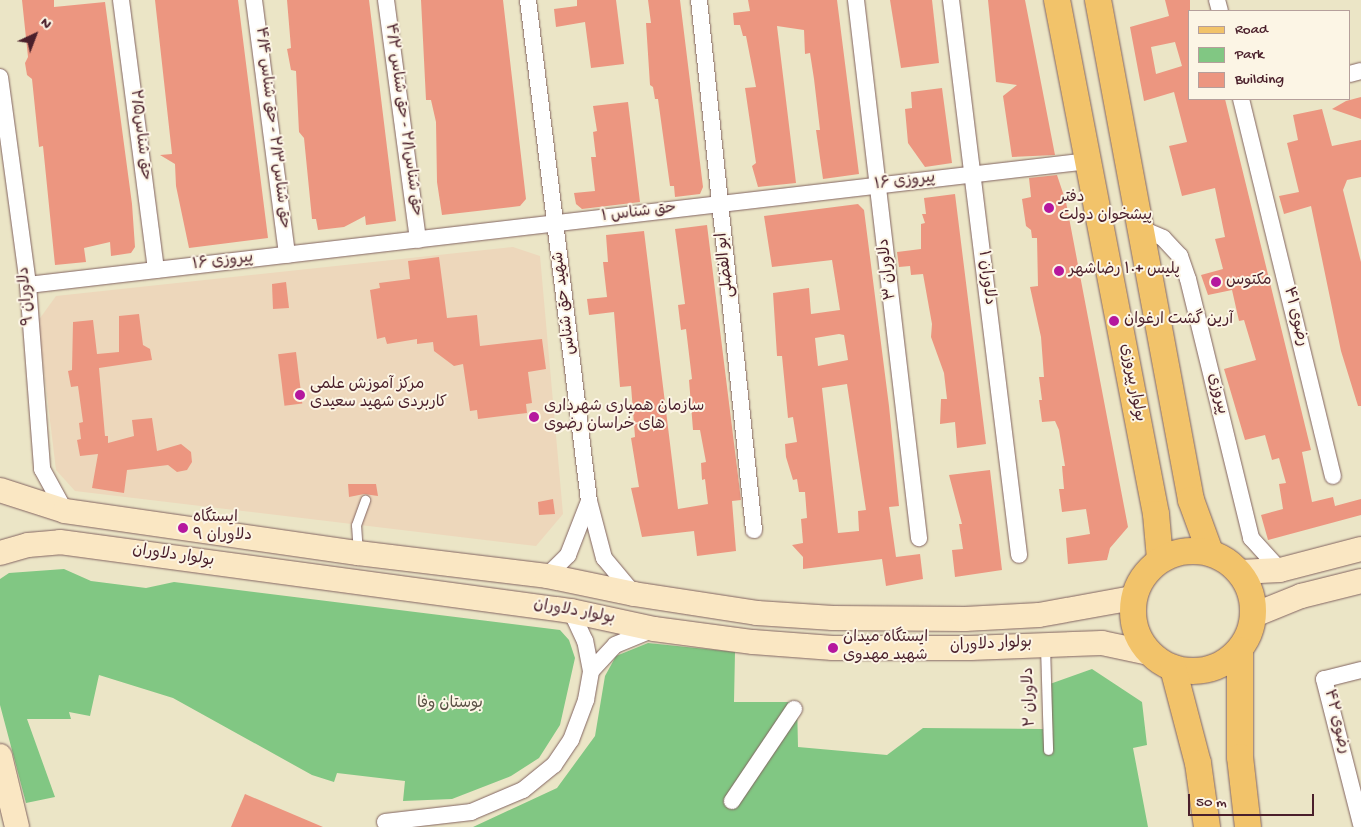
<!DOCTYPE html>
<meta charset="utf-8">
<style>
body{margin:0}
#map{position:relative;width:1361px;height:827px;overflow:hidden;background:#ebe5c6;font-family:"Gochi Hand","Playpen Sans Arabic",sans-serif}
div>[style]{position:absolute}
.built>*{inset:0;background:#edd7bb}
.green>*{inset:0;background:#81c783}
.building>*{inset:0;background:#ec9680;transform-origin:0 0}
.roads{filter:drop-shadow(0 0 1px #826461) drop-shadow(0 0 1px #826461)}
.lane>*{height:9px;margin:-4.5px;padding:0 4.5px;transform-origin:4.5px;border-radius:4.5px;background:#fff}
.street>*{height:16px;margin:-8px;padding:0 8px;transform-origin:8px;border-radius:8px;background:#fff}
.secondary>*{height:24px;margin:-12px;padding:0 12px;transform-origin:12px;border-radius:12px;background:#fae7c3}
.primary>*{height:26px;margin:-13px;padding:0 13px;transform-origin:13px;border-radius:13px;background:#f2c36a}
.primary>.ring{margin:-13px;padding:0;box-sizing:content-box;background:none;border:26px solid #f2c36a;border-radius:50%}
.dots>*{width:14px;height:14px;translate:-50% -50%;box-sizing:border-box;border:2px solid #fcf5e5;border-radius:50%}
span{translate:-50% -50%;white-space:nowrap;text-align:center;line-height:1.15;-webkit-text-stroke:4px #fcf5e5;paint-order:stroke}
.street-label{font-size:16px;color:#4a1f2b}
.poi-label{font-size:16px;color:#4a1f2b}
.left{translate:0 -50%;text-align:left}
.park-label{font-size:16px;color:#5a5145}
.legend{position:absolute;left:1188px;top:10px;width:162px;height:90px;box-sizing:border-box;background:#fcf5e5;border:1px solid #b59f9b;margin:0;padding:6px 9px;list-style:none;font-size:15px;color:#4a1f2b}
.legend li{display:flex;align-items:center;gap:10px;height:25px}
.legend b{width:25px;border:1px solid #b59f9b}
.north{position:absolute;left:10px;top:10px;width:50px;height:50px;-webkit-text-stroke:4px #fcf5e5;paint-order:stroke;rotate:43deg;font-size:14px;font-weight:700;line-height:20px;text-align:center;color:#4a1f2b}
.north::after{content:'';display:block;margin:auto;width:18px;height:22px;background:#4a1f2b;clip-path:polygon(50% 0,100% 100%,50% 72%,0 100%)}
.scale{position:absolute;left:1188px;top:794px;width:126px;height:22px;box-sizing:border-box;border:2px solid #4a1f2b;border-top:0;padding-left:6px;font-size:15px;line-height:18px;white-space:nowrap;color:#4a1f2b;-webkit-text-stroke:4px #fcf5e5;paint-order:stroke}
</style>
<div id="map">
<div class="built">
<i style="clip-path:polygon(513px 247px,540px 256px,563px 514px,536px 546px,75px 491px,56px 470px,38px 321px,56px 296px)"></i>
</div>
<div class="green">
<i style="clip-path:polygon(64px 569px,91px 581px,146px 588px,174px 582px,560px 630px,569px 640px,575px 658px,560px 725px,539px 758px,511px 776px,452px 799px,403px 801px,405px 781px,337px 773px,334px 782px,312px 775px,173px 698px,99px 675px,90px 716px,69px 712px,71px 719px,27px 719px,55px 797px,26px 803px,0 705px,0 579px,9px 573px)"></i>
<i style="clip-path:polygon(648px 643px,735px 652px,734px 702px,797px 702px,798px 747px,887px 755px,923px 728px,1043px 729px,1047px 685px,1092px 669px,1142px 702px,1147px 745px,1133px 748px,1148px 827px,473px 827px,557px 788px,595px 736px,605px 676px,616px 656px)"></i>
</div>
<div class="building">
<i style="clip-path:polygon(22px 0,54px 0,54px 7px,105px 2px,132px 204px,135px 247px,131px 253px,111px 256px,110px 242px,84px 248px,86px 262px,55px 265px,43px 146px,39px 147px,32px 79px,27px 75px,25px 63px,28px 57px)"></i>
<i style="clip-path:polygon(155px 0,238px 0,268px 238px,189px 248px,176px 186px,175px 164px,160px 155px,172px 154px)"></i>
<i style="clip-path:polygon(287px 0,369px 0,396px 221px,366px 225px,365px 216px,344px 227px,318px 230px,316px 219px,312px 219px,304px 138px,299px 132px,296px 71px,291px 70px,287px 49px,291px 48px)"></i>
<i style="clip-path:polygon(421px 0,503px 0,526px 199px,520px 206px,442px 215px,437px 182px,436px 122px,431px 100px,426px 100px)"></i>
<i style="clip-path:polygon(577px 0,616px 0,624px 64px,591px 68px,585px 22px,556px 27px,554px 9px,577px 6px)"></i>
<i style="clip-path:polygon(648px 0,680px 0,703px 187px,700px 194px,675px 197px,674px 186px,670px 186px,658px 99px,655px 99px,653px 87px,650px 85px,646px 23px,651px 23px)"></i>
<i style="clip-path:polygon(748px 0,837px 0,859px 174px,823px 179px,816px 130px,820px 130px,814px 79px,810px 53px,805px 54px,804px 30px,777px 26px,796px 183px,758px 187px,752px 166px,756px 163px,745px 88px,756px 87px,746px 36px,743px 36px,740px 25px,734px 25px,733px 13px,750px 11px)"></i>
<i style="clip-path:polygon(890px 0,932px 0,939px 63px,901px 68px)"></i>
<i style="clip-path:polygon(988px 0,1025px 0,1055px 155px,1012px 157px,1003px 96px,1017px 85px,996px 82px)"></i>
<i style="clip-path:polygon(evenodd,1165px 0,1190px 0,1190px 99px,1225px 99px,1311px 450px,1302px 452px,1312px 502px,1333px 497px,1335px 506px,1361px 499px,1361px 515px,1268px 540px,1261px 515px,1283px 509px,1279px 484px,1286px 483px,1279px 458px,1272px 460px,1265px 435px,1245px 440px,1224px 369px,1256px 360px,1244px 320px,1239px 321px,1232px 290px,1208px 295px,1201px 275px,1223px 269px,1215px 239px,1225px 237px,1215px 188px,1182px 196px,1169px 146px,1187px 142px,1174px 92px,1144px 101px,1139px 75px,1130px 27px,1169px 16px,1165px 0,1175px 42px,1182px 66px,1156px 74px,1151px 47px,1175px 42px)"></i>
<i style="clip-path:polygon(942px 88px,952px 163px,925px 167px,908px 143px,905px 109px,912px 108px,911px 92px)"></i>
<i style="clip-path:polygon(1361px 97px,1361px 119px,1332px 109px,1346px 101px)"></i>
<i style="clip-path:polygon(628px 102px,640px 202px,582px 209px,576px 204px,574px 193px,595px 191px,591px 157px,596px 157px,593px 132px,597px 131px,593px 106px)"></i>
<i style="clip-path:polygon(1322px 109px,1332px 146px,1361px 140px,1361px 177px,1347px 180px,1343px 190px,1361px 262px,1361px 406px,1358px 406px,1341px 351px,1311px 206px,1284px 214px,1279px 196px,1299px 192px,1287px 143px,1298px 140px,1293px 115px)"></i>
<i style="clip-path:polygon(1057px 175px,1066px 202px,1128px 527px,1110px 548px,1107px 560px,1068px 564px,1066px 538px,1090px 534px,1086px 509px,1062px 512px,1059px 489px,1064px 489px,1062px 466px,1065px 466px,1059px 430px,1055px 421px,1042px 422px,1039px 400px,1042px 400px,1039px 377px,1044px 377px,1041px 337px,1030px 287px,1038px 286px,1037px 238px,1032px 238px,1031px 230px,1026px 226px,1022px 199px,1031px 197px,1029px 178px)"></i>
<i style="clip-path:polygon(955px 194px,986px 444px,957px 448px,955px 422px,940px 424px,941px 399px,947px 399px,944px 373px,931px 337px,932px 324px,923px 274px,911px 275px,910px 266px,899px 267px,897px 252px,921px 249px,921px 224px,925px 223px,922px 214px,926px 214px,924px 198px)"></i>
<i style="clip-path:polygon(evenodd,858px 204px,864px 210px,889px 406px,899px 506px,889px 507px,896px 557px,920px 554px,923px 579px,886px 586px,882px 559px,803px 569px,803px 557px,792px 545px,803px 543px,801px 519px,807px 518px,805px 492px,799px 492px,797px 479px,793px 480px,786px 457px,785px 444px,797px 442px,793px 417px,788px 418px,782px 356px,777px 356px,773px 293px,809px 288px,811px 314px,840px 310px,832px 260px,772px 267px,764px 216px,858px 204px,839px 334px,844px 335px,848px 360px,818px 366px,815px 338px,839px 334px,858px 204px,847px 384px,866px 510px,858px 511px,859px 531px,838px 533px,822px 388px,847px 384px)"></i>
<i style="clip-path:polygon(707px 225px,741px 500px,732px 501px,736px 551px,697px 556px,694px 531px,642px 537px,631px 488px,639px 487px,631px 438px,635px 437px,631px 386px,620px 387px,614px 312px,589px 315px,587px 299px,607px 297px,603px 262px,608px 262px,606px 235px,644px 231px,678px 509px,708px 504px,705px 479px,702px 480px,701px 463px,706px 462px,700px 430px,693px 430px,689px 380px,692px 379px,686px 329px,681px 330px,678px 305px,685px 304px,675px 229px)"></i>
<i style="clip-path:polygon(439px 257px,447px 318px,477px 315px,480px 346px,542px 339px,546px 369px,528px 372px,532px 403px,526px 404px,527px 413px,478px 419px,477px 410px,470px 411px,463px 364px,454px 366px,434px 351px,433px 342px,417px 344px,417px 339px,387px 344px,385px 337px,377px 339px,370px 290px,380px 288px,379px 283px,410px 279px,408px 261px)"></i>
<i style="clip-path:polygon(286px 282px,289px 308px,273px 309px,272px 284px)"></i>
<i style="clip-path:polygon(139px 314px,143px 345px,150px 349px,152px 360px,99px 368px,105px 436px,108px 436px,108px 443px,134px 436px,132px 420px,152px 418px,157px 451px,181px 444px,191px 452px,192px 462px,187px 470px,177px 472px,168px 465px,127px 470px,124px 493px,92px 488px,98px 454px,80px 456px,77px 440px,81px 439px,79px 423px,83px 422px,78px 386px,71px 387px,68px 371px,72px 370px,73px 322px,93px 320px,97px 354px,119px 352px,119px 316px)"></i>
<i style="left:296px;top:352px;width:52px;height:18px;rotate:83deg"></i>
<i style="clip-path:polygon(990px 470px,1002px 570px,955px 577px,952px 550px,963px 549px,959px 524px,962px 524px,949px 475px)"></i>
<i style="clip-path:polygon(348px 484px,376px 484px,378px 496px,364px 494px,349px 497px)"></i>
<i style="clip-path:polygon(553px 499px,555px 514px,539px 515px,538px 502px)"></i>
<i style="clip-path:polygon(245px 794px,323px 827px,231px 827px)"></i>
</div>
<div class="roads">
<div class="lane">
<i style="left:358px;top:553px;width:28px;rotate:-94deg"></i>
<i style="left:356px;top:525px;width:27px;rotate:-70deg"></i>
<i style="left:1045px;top:646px;width:104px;rotate:88.3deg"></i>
</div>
<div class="street">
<i style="left:121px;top:0;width:272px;rotate:82.6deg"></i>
<i style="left:254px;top:0;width:257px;rotate:82.6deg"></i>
<i style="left:386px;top:0;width:242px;rotate:82.4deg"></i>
<i style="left:528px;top:0;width:505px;rotate:83.06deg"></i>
<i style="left:589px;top:501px;width:59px;rotate:75.3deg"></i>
<i style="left:604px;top:558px;width:47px;rotate:50.2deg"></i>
<i style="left:699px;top:0;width:533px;rotate:84.08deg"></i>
<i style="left:856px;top:0;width:542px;rotate:83.32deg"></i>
<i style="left:951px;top:0;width:559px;rotate:83.01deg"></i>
<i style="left:1217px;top:0;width:11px;rotate:75deg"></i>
<i style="left:1350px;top:74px;width:11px;rotate:-15deg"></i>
<i style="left:0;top:77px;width:210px;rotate:82.3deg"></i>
<i style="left:28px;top:285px;width:185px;rotate:85.6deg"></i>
<i style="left:42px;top:469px;width:48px;rotate:61.3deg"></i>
<i style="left:1241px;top:99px;width:388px;rotate:76.3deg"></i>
<i style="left:1140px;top:228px;width:25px;rotate:23deg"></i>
<i style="left:1163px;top:238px;width:25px;rotate:47deg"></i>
<i style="left:1180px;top:256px;width:24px;rotate:71deg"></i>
<i style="left:1188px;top:279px;width:267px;rotate:76.3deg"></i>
<i style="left:1251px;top:538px;width:43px;rotate:47.8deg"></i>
<i style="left:28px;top:285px;width:1068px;rotate:-6.67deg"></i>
<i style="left:547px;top:576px;width:30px;rotate:-45deg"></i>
<i style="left:568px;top:555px;width:58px;rotate:-68.7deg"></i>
<i style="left:1361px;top:670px;width:38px;rotate:166deg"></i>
<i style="left:1324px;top:679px;width:150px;rotate:75.7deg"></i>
<i style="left:591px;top:671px;width:35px;rotate:-47deg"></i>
<i style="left:615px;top:645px;width:42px;rotate:-22.3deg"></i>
<i style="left:732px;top:801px;width:111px;rotate:-56deg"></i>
<i style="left:385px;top:822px;width:87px;rotate:-6.6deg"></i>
<i style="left:471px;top:812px;width:56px;rotate:-22.9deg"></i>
<i style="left:523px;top:790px;width:40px;rotate:-39deg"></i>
<i style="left:554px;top:765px;width:30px;rotate:-56deg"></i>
<i style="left:571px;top:740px;width:43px;rotate:-69.4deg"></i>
<i style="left:586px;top:700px;width:29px;rotate:-80deg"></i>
<i style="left:591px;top:671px;width:31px;rotate:-101deg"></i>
<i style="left:585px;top:641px;width:33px;rotate:-115deg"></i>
</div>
<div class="secondary">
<i style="left:0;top:490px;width:68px;rotate:17.9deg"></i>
<i style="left:65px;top:511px;width:296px;rotate:8.2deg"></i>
<i style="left:358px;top:553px;width:190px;rotate:6.9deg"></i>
<i style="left:547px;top:576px;width:89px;rotate:11.7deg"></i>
<i style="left:634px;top:594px;width:124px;rotate:8.8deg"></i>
<i style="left:757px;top:613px;width:76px;rotate:3.8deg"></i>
<i style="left:833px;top:618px;width:132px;rotate:0.4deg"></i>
<i style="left:965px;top:619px;width:74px;rotate:-3.1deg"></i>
<i style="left:1039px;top:615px;width:96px;rotate:-10.3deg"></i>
<i style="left:0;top:553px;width:29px;rotate:-16deg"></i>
<i style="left:28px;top:545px;width:32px;rotate:-5deg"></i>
<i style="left:60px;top:542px;width:516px;rotate:7.69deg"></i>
<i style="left:571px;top:611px;width:85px;rotate:12.2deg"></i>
<i style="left:654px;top:629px;width:100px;rotate:7.5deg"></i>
<i style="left:753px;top:642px;width:80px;rotate:4.3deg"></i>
<i style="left:833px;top:648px;width:137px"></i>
<i style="left:970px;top:648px;width:132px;rotate:-2.2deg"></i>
<i style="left:1102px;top:643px;width:48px;rotate:12deg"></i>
<i style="left:1240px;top:572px;width:40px;rotate:-2.9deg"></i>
<i style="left:1280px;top:570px;width:84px;rotate:-14.5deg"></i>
<i style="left:1254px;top:615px;width:51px;rotate:-22deg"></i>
<i style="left:1301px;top:596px;width:62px;rotate:-14deg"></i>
<i style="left:0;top:756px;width:73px;rotate:76.5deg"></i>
</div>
<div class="primary">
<i style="left:1057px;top:0;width:523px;rotate:79.1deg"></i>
<i style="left:1156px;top:514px;width:45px;rotate:84.9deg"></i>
<i style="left:1098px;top:0;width:509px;rotate:79.46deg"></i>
<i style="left:1191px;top:500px;width:55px;rotate:69.9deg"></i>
<i class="ring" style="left:1133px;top:551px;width:94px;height:94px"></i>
<i style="left:1240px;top:650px;width:107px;rotate:90deg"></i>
<i style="left:1240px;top:757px;width:70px;rotate:83.5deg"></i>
<i style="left:1173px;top:668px;width:98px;rotate:75.3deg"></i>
<i style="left:1198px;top:763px;width:65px;rotate:82deg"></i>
</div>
</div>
<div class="dots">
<i style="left:1049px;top:208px;background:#b5179e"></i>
<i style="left:1059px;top:271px;background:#b5179e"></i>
<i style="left:1216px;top:282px;background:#b5179e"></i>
<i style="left:1114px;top:321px;background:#b5179e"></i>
<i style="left:300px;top:395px;background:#b5179e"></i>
<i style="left:534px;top:417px;background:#b5179e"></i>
<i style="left:183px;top:528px;background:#b5179e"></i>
<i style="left:833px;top:648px;background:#b5179e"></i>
</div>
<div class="street-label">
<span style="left:402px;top:120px;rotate:82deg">حق شناس۲/۱ - حق شناس ۴/۲</span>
<span style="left:271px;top:128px;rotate:83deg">حق شناس۲/۳ - حق شناس ۴/۴</span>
<span style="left:139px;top:135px;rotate:83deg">حق شناس۲/۵</span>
<span style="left:905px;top:183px;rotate:-7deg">پیروزی ۱۶</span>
<span style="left:639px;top:214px;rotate:-7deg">حق شناس ۱</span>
<span style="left:223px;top:263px;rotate:-7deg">پیروزی ۱۶</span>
<span style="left:727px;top:265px;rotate:-96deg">ابو الفضلی</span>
<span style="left:889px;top:269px;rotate:-97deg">دلاوران ۳</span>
<span style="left:985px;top:278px;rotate:83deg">دلاوران ۱</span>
<span style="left:28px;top:296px;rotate:-95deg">دلاوران ۹</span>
<span style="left:566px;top:303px;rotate:-97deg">شهید حق شناس</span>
<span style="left:1294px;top:317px;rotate:76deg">رضوی ۴۱</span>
<span style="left:1131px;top:383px;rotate:79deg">بولوار پیروزی</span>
<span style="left:1216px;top:394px;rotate:76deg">پیروزی</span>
<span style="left:173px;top:557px;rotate:8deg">بولوار دلاوران</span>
<span style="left:574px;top:613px;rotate:10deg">بولوار دلاوران</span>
<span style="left:991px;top:646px;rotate:-3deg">بولوار دلاوران</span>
<span style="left:1031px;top:697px;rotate:-92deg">دلاوران ۲</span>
<span style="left:1335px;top:722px;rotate:76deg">رضوی ۴۲</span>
</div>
<div class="poi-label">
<span class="left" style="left:1059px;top:208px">دفتر<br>پیشخوان دولت</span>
<span class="left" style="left:1069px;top:271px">پلیس +۱۰ رضاشهر</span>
<span class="left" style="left:1226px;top:282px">مکتوس</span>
<span class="left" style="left:1124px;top:321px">آرین گشت ارغوان</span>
<span class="left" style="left:310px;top:395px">مرکز آموزش علمی<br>کاربردی شهید سعیدی</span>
<span class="left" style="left:544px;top:417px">سازمان همیاری شهرداری<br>های خراسان رضوی</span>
<span class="left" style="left:193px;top:528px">ایستگاه<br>دلاوران ۹</span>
<span class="left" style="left:843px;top:648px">ایستگاه میدان<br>شهید مهدوی</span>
</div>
<div class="park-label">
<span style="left:450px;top:705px">بوستان وفا</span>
</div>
<ul class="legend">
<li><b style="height:6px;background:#f2c36a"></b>Road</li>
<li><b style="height:14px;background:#81c783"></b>Park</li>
<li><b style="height:14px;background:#ec9680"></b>Building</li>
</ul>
<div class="north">N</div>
<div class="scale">50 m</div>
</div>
